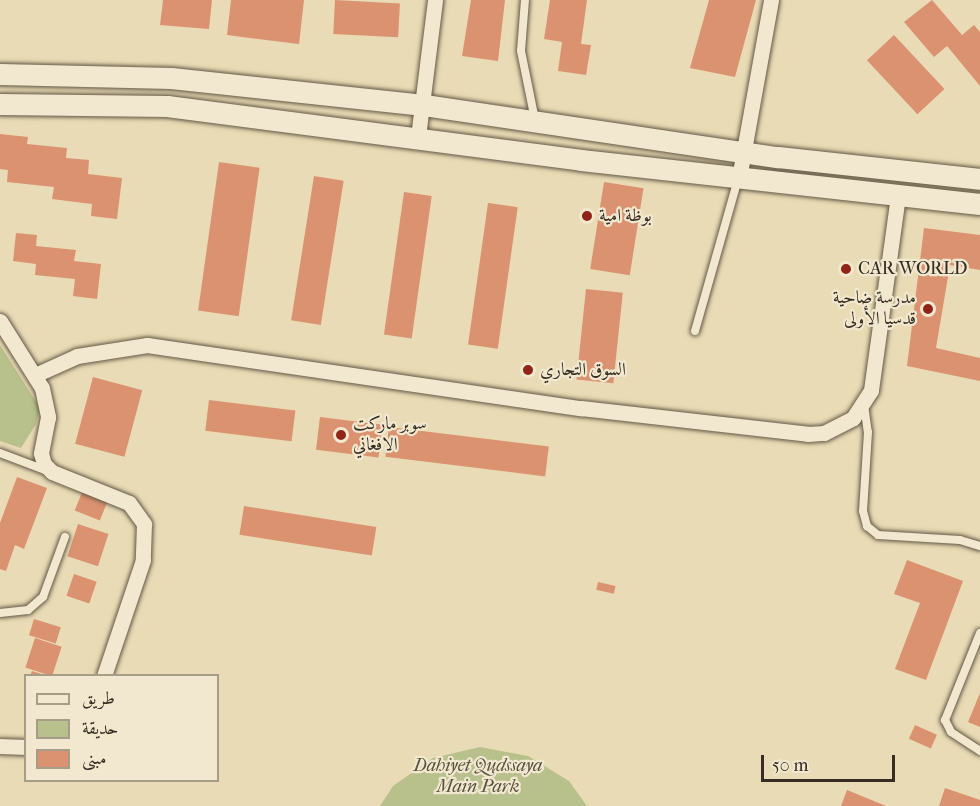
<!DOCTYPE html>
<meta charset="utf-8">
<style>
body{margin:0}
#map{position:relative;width:980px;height:806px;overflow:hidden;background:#e9dbb5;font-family:"IM FELL French Canon",Amiri,serif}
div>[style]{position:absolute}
.green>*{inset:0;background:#b8c08c}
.building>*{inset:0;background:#db9270;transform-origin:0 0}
.roads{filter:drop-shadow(0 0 2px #635846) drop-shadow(0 0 2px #635846)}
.service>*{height:8px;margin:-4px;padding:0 4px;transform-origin:4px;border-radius:4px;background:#f1e8cf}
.minor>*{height:15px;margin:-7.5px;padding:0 7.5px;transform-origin:7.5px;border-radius:7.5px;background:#f1e8cf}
.secondary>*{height:21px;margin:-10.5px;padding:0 10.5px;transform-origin:10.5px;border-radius:10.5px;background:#f1e8cf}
.dots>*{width:16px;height:16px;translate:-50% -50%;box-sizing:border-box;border:3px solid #f1e8cf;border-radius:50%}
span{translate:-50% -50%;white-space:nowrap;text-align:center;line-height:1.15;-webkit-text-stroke:4.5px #f1e8cf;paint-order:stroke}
.poi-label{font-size:18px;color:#362c21}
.left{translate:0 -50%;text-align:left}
.right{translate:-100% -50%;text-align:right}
.park-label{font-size:18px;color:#56513c;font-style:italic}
.legend{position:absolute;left:24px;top:674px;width:195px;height:108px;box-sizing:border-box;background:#f1e8cf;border:2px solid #a69d89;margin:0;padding:8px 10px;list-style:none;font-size:18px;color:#362c21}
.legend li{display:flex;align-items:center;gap:12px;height:30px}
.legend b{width:30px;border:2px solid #a69d89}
.scale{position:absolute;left:761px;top:755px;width:134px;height:27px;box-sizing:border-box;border:3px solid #362c21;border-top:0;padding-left:8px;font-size:18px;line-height:21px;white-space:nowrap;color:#362c21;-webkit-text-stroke:4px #f1e8cf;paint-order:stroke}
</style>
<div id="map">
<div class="green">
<i style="clip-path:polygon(0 345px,40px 408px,36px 424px,21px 448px,0 441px)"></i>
<i style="clip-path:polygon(480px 747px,528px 756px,569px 781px,587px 806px,380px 806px,393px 786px,433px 758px)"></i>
</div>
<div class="building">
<i style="clip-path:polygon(163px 0,212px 0,209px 29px,160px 25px)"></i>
<i style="clip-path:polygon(231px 0,304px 0,299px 44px,227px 35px)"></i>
<i style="left:335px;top:0;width:65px;height:34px;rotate:3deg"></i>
<i style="clip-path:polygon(471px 0,505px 0,498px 61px,462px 56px)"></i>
<i style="clip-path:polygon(550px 0,587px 0,581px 44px,591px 45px,586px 75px,558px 71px,562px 42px,544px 39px)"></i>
<i style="clip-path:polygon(709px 0,756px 0,735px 77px,690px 68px)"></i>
<i style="clip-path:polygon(932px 0,962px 35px,974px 25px,980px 32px,980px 86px,947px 46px,934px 57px,904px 22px)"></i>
<i style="left:894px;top:35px;width:74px;height:37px;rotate:47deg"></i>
<i style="clip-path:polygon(0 134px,28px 137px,27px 144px,67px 148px,66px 158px,89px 160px,88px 174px,122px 178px,117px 219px,91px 216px,92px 204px,52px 199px,54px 187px,7px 182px,8px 170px,0 169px)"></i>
<i style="left:219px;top:162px;width:41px;height:150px;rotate:8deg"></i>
<i style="left:314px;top:176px;width:30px;height:146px;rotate:9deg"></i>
<i style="left:604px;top:182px;width:40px;height:88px;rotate:9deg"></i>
<i style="left:404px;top:192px;width:28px;height:144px;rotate:8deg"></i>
<i style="left:488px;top:203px;width:30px;height:143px;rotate:8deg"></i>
<i style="clip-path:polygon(924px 228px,980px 235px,980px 270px,950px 265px,936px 348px,980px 358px,980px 381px,907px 366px)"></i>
<i style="clip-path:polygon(16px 233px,37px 235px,36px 246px,76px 250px,74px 261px,101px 264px,97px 299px,73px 296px,75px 279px,35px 275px,36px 264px,13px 261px)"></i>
<i style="left:586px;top:289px;width:37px;height:91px;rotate:6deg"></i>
<i style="left:93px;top:377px;width:51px;height:69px;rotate:15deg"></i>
<i style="left:209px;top:400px;width:87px;height:31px;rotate:7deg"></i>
<i style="left:320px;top:417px;width:63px;height:33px;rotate:7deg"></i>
<i style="left:389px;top:427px;width:161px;height:30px;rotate:7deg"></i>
<i style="clip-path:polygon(17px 477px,47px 488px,24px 549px,15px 545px,6px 571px,0 569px,0 523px)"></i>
<i style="left:83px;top:490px;width:27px;height:22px;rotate:22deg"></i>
<i style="left:244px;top:506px;width:134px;height:29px;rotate:9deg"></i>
<i style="left:78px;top:524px;width:32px;height:34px;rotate:18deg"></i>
<i style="clip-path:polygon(907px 560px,963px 581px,926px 680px,895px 669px,920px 603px,894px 594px)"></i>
<i style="left:74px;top:574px;width:24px;height:23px;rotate:19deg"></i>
<i style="left:598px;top:582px;width:18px;height:8px;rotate:13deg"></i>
<i style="left:34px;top:619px;width:28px;height:17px;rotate:17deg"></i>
<i style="left:35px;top:638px;width:28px;height:31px;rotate:18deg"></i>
<i style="clip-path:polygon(32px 671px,45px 675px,45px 676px,30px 676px)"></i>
<i style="clip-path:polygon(980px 693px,980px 727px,968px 722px)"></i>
<i style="left:915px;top:725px;width:24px;height:15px;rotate:24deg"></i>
<i style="clip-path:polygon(945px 788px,980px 800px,980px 806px,939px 806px)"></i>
<i style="clip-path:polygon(847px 790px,886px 806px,841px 806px)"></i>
</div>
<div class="roads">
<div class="service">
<i style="left:525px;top:0;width:51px;rotate:94.5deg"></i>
<i style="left:521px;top:51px;width:70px;rotate:78.5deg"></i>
<i style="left:695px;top:331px;width:158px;rotate:-74.2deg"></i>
<i style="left:864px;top:405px;width:27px;rotate:82deg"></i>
<i style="left:868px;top:432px;width:79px;rotate:93.6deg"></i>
<i style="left:863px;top:511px;width:16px;rotate:75deg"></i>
<i style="left:867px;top:526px;width:14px;rotate:39deg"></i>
<i style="left:878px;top:535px;width:82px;rotate:3.5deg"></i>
<i style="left:960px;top:540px;width:21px;rotate:17deg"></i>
<i style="left:0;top:453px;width:48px;rotate:20.7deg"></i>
<i style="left:0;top:613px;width:28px;rotate:-6deg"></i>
<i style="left:28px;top:610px;width:20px;rotate:-41deg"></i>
<i style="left:43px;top:597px;width:64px;rotate:-69.9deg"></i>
<i style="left:980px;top:633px;width:94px;rotate:111.9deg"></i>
<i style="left:945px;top:720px;width:13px;rotate:63deg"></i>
<i style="left:951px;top:732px;width:35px;rotate:33deg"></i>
</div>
<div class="minor">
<i style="left:418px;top:137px;width:138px;rotate:-82.9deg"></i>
<i style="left:739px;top:178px;width:181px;rotate:-79.8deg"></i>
<i style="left:0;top:321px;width:79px;rotate:57.9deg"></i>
<i style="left:42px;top:388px;width:30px;rotate:78deg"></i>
<i style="left:48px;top:417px;width:37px;rotate:101deg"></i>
<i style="left:41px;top:453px;width:11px;rotate:75deg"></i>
<i style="left:44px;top:464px;width:11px;rotate:45deg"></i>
<i style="left:52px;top:472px;width:83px;rotate:21.9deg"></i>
<i style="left:129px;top:503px;width:26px;rotate:54deg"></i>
<i style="left:144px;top:524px;width:36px;rotate:92deg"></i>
<i style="left:143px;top:560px;width:122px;rotate:108.6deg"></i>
<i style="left:35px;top:375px;width:46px;rotate:-24.3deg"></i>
<i style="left:77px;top:356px;width:71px;rotate:-8.9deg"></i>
<i style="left:147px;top:345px;width:439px;rotate:8.3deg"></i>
<i style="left:581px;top:408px;width:228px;rotate:6.5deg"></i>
<i style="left:808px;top:434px;width:16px;rotate:-4deg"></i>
<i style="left:824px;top:433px;width:33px;rotate:-27deg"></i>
<i style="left:853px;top:418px;width:33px;rotate:-57deg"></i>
<i style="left:871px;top:390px;width:196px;rotate:-82.1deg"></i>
<i style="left:0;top:746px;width:26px;rotate:2deg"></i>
</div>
<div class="secondary">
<i style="left:0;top:74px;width:171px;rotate:1.3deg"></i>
<i style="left:171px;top:78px;width:254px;rotate:6.1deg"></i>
<i style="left:424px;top:105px;width:358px;rotate:8.4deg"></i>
<i style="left:778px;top:157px;width:203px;rotate:6.2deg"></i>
<i style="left:0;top:104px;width:167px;rotate:0.7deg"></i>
<i style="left:167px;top:106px;width:418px;rotate:7.4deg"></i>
<i style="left:581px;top:160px;width:401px;rotate:6.3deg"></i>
</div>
</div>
<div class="dots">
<i style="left:587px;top:216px;background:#8f2418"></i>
<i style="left:846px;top:269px;background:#8f2418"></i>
<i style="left:928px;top:309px;background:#8f2418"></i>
<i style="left:528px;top:370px;background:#8f2418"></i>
<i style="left:341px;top:435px;background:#8f2418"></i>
</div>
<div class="poi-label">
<span class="left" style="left:599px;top:216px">بوظة امية</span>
<span class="left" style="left:858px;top:269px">CAR WORLD</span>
<span class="right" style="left:916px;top:309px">مدرسة ضاحية<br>قدسيا الأولى</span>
<span class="left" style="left:540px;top:370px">السوق التجاري</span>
<span class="left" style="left:353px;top:435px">سوبر ماركت<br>الافغاني</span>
</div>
<div class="park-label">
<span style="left:478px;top:777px">Dahiyet Qudssaya<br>Main Park</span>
</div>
<ul class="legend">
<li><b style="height:8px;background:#f1e8cf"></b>طريق</li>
<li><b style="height:16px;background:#b8c08c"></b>حديقة</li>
<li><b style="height:16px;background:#db9270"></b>مبنى</li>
</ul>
<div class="scale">50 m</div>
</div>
